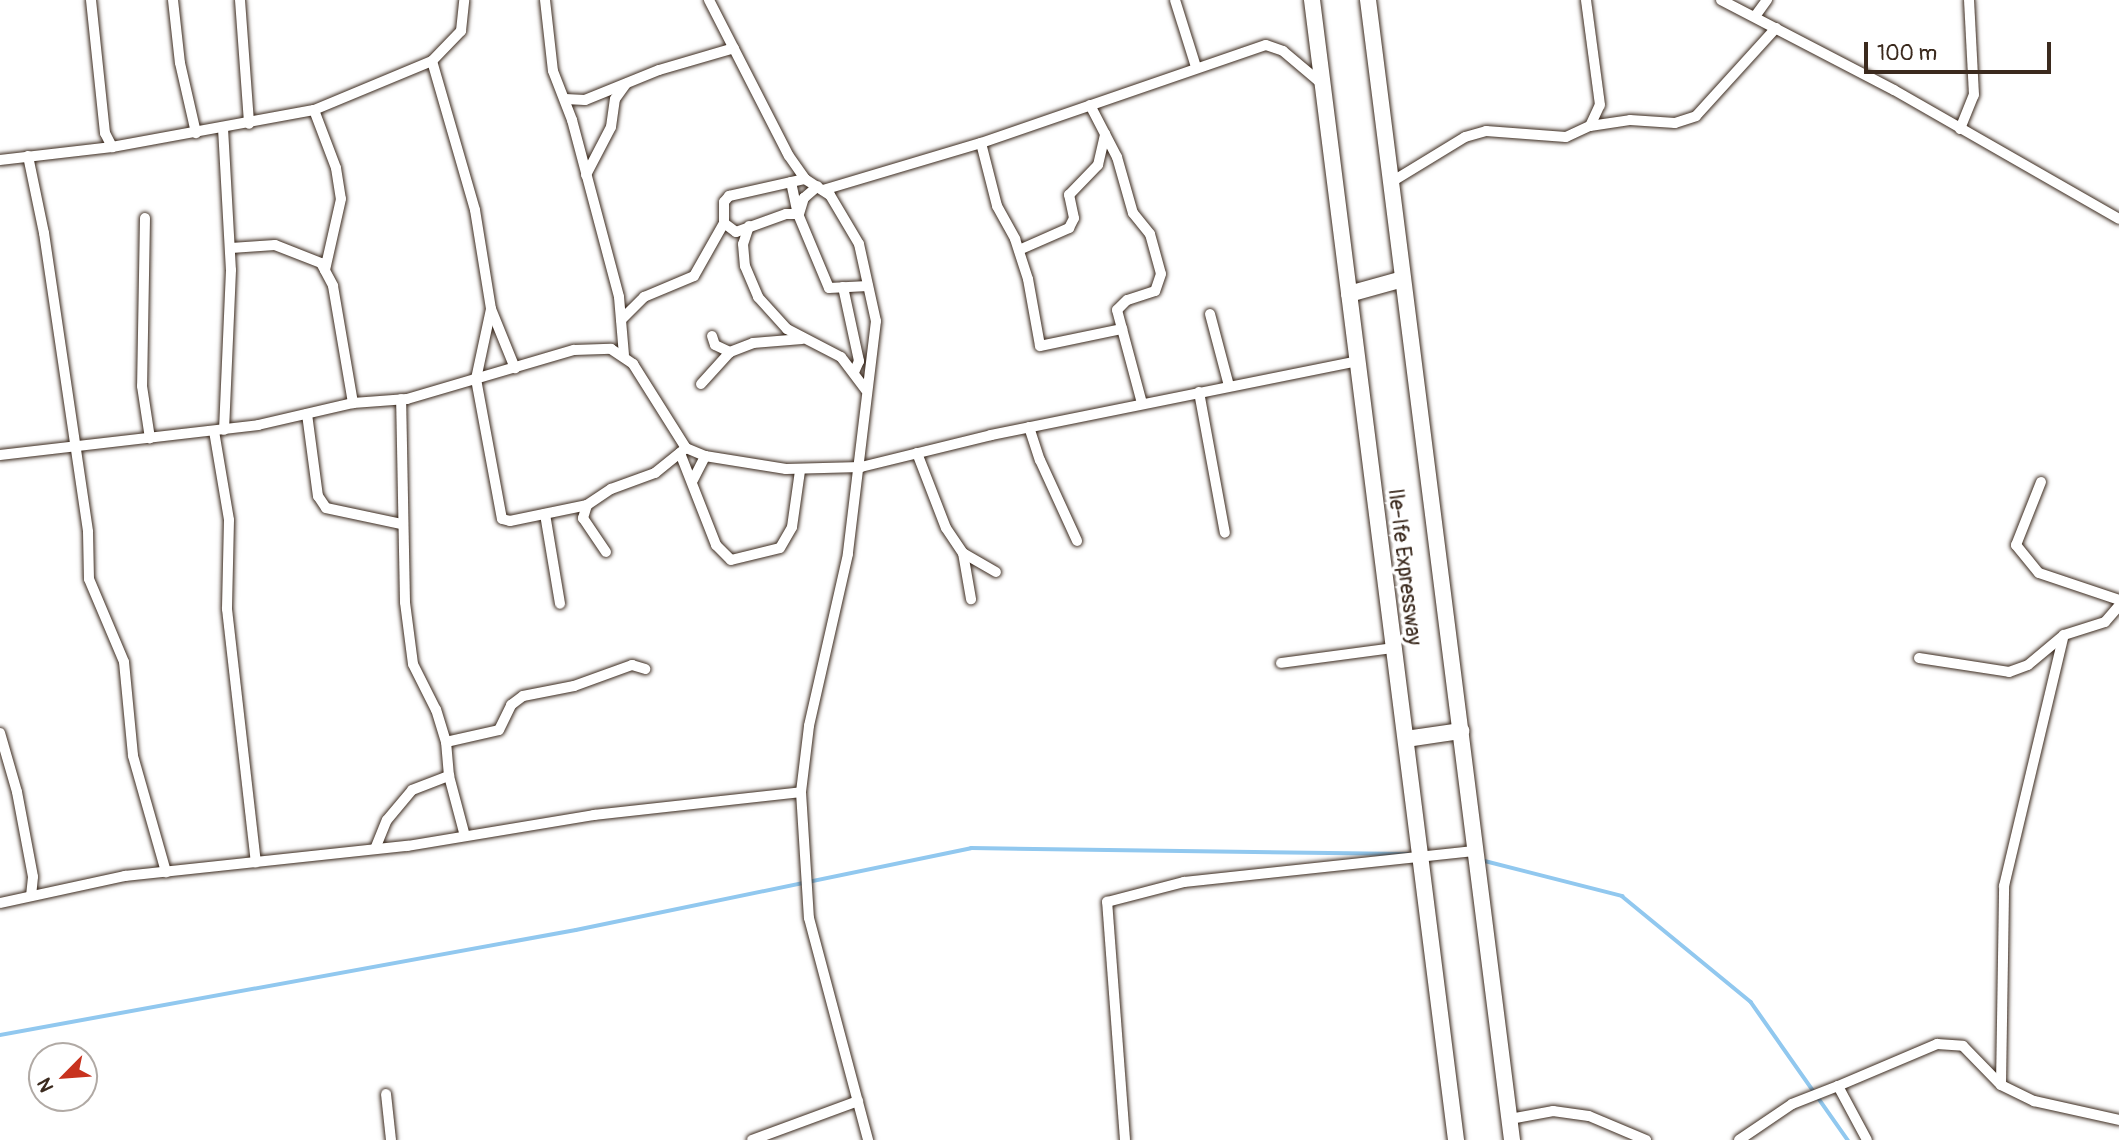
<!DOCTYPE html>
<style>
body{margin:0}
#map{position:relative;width:2119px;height:1140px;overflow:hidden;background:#fff;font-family:Pangolin,sans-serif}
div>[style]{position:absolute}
.stream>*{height:3.5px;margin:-1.75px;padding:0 1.75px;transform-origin:1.75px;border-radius:1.75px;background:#91c8ef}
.roads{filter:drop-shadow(0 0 2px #3b2a1e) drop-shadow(0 0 2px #3b2a1e)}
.minor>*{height:10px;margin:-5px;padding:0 5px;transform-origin:5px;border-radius:5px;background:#fff}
.trunk>*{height:16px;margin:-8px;padding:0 8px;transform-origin:8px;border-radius:8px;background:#fff}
span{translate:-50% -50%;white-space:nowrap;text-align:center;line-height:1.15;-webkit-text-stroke:7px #fff;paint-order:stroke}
.street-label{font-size:21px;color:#3b2a1e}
.north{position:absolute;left:28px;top:1042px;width:70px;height:70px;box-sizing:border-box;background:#fff;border:2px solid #b1aaa5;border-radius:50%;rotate:245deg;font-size:19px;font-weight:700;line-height:28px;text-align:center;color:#3b2a1e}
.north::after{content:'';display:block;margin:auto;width:24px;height:32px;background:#c8321e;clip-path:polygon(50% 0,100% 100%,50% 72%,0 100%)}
.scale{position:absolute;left:1864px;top:42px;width:187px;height:32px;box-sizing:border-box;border:4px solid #3b2a1e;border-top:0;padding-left:9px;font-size:21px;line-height:24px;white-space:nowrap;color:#3b2a1e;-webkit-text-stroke:5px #fff;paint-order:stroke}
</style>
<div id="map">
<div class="stream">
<i style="left:1481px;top:860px;width:146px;rotate:14.3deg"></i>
<i style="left:1622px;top:896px;width:167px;rotate:39.4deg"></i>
<i style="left:1751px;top:1002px;width:169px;rotate:54.9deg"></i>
<i style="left:0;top:1035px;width:585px;rotate:-10.33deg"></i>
<i style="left:576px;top:930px;width:403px;rotate:-11.7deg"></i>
<i style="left:971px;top:848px;width:437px;rotate:0.8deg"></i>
</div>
<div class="roads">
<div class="minor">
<i style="left:91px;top:0;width:134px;rotate:84deg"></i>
<i style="left:105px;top:133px;width:16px;rotate:63deg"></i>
<i style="left:173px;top:0;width:63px;rotate:83.7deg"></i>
<i style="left:180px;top:63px;width:72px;rotate:77.1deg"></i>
<i style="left:240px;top:0;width:124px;rotate:85.8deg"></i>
<i style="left:545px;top:0;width:71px;rotate:83.6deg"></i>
<i style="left:553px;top:71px;width:53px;rotate:68.8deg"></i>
<i style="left:572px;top:120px;width:183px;rotate:75.1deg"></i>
<i style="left:619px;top:297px;width:58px;rotate:85.1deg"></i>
<i style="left:709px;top:0;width:175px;rotate:62.9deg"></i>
<i style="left:789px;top:156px;width:28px;rotate:55deg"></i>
<i style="left:805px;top:179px;width:30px;rotate:33deg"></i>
<i style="left:830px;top:195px;width:57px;rotate:59.4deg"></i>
<i style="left:859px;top:244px;width:79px;rotate:77.6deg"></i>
<i style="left:876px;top:321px;width:235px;rotate:96.9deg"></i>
<i style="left:848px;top:554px;width:176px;rotate:102.8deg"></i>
<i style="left:809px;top:726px;width:66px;rotate:96.9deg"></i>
<i style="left:801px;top:792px;width:126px;rotate:86.4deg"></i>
<i style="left:809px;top:918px;width:230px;rotate:75.1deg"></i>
<i style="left:1175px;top:0;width:70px;rotate:72.6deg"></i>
<i style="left:1721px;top:0;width:195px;rotate:27.5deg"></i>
<i style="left:1894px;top:90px;width:259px;rotate:29.8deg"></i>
<i style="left:1756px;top:15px;width:19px;rotate:-54deg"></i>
<i style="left:432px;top:61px;width:155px;rotate:73.9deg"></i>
<i style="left:475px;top:210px;width:100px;rotate:80.8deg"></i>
<i style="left:491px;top:309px;width:64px;rotate:67.9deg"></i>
<i style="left:565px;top:99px;width:20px;rotate:3deg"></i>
<i style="left:585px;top:100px;width:80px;rotate:-22.1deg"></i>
<i style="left:659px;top:70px;width:78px;rotate:-16.3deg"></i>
<i style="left:1090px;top:105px;width:59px;rotate:62.6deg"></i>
<i style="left:1117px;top:157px;width:58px;rotate:74.1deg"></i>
<i style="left:1133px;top:213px;width:27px;rotate:51deg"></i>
<i style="left:1150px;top:234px;width:41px;rotate:74.6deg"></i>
<i style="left:1161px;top:274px;width:18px;rotate:109deg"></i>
<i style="left:1155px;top:291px;width:29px;rotate:162deg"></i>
<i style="left:1127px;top:300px;width:14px;rotate:135deg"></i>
<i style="left:1117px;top:310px;width:96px;rotate:75deg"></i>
<i style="left:314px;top:110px;width:62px;rotate:69.2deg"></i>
<i style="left:336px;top:168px;width:31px;rotate:81deg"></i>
<i style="left:341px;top:199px;width:73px;rotate:102.7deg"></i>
<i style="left:1590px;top:126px;width:40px;rotate:-8.5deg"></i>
<i style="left:1630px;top:120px;width:45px;rotate:3.8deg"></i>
<i style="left:1675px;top:123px;width:22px;rotate:-18deg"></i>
<i style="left:1696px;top:116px;width:119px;rotate:-47.7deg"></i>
<i style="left:223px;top:128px;width:142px;rotate:86.8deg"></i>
<i style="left:231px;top:270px;width:160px;rotate:92.5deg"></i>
<i style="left:1960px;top:129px;width:37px;rotate:-68deg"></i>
<i style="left:1974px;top:95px;width:95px;rotate:-93deg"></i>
<i style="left:981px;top:143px;width:65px;rotate:75.7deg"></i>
<i style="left:997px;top:206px;width:38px;rotate:61deg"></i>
<i style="left:1015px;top:239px;width:42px;rotate:72deg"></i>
<i style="left:1028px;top:279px;width:68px;rotate:79.8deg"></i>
<i style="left:1040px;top:346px;width:84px;rotate:-11.7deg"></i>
<i style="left:28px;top:156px;width:79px;rotate:78.3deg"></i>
<i style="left:44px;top:233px;width:302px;rotate:81.6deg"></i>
<i style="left:88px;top:532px;width:47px;rotate:88.8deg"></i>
<i style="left:89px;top:579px;width:90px;rotate:67.1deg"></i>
<i style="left:124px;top:662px;width:94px;rotate:84.5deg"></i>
<i style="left:133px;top:756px;width:121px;rotate:74.1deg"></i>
<i style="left:0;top:160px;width:113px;rotate:-6.6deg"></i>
<i style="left:112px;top:147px;width:205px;rotate:-10.4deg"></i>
<i style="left:314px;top:110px;width:128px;rotate:-22.6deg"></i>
<i style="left:432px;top:61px;width:42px;rotate:-46deg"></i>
<i style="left:461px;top:31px;width:31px;rotate:-84deg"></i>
<i style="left:586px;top:175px;width:54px;rotate:-62.5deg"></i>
<i style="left:611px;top:127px;width:28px;rotate:-82deg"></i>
<i style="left:615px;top:99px;width:19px;rotate:-54deg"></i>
<i style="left:1393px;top:181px;width:84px;rotate:-31.4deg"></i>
<i style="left:1465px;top:137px;width:22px;rotate:-16deg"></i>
<i style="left:1486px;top:131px;width:80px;rotate:4.3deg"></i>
<i style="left:1566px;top:137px;width:26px;rotate:-25deg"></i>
<i style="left:1590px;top:126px;width:23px;rotate:-65deg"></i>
<i style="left:1600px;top:105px;width:106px;rotate:-97.6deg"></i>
<i style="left:791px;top:182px;width:33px;rotate:78deg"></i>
<i style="left:798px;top:214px;width:80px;rotate:67.3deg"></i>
<i style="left:829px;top:288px;width:39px;rotate:-3deg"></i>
<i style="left:823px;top:190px;width:165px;rotate:-16.6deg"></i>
<i style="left:981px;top:143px;width:301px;rotate:-19deg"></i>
<i style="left:1266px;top:45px;width:18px;rotate:19deg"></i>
<i style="left:1283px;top:51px;width:51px;rotate:40.2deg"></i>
<i style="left:799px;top:214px;width:17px;rotate:-73deg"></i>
<i style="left:804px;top:198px;width:18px;rotate:-41deg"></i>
<i style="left:145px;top:218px;width:168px;rotate:91deg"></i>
<i style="left:142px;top:386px;width:53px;rotate:81.3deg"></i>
<i style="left:724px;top:223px;width:15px;rotate:37deg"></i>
<i style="left:736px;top:232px;width:53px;rotate:-19.8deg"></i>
<i style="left:786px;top:214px;width:12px"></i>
<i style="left:749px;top:226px;width:19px;rotate:108deg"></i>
<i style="left:743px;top:244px;width:22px;rotate:85deg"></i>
<i style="left:745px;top:266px;width:34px;rotate:67deg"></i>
<i style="left:758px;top:297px;width:43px;rotate:47.8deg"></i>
<i style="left:787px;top:329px;width:61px;rotate:27.4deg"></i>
<i style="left:841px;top:357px;width:41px;rotate:52.9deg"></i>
<i style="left:231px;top:248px;width:44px;rotate:-3.9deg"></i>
<i style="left:275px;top:245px;width:49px;rotate:21.4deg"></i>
<i style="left:321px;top:263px;width:26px;rotate:62deg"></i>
<i style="left:333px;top:286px;width:119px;rotate:80.3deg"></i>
<i style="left:1019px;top:250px;width:55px;rotate:-23.7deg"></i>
<i style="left:1069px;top:228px;width:11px;rotate:-63deg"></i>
<i style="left:1074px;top:218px;width:24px;rotate:-102deg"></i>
<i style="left:1069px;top:195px;width:42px;rotate:-46deg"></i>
<i style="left:1098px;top:165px;width:32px;rotate:-77deg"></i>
<i style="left:843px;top:287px;width:76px;rotate:77.8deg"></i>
<i style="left:859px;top:361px;width:12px;rotate:114deg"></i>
<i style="left:491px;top:309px;width:72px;rotate:102.1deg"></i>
<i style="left:476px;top:379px;width:142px;rotate:79.5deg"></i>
<i style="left:502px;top:519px;width:8px;rotate:14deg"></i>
<i style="left:510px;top:521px;width:79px;rotate:-11.7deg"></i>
<i style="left:587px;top:505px;width:29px;rotate:-34deg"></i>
<i style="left:611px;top:489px;width:47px;rotate:-20deg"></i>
<i style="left:655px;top:473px;width:40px;rotate:-39deg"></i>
<i style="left:1210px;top:314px;width:74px;rotate:75.2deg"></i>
<i style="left:621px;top:320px;width:33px;rotate:-45deg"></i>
<i style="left:644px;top:297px;width:54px;rotate:-22.8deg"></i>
<i style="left:694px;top:276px;width:61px;rotate:-60.5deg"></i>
<i style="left:724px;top:223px;width:21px;rotate:-90deg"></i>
<i style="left:724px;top:202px;width:8px;rotate:-50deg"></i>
<i style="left:729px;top:196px;width:78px;rotate:-12.6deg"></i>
<i style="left:712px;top:336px;width:9px;rotate:72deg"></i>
<i style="left:715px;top:345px;width:17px;rotate:25deg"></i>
<i style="left:701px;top:384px;width:43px;rotate:-47.8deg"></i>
<i style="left:730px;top:352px;width:25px;rotate:-21deg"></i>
<i style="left:753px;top:343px;width:49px;rotate:-4.7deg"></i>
<i style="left:1199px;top:392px;width:143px;rotate:79.6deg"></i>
<i style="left:307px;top:414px;width:83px;rotate:82.4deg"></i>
<i style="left:318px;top:496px;width:14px;rotate:56deg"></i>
<i style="left:326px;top:508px;width:77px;rotate:12deg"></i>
<i style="left:1029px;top:427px;width:35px;rotate:72deg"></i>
<i style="left:1040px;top:460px;width:89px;rotate:65.4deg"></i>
<i style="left:214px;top:431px;width:90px;rotate:80.4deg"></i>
<i style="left:229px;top:520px;width:89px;rotate:91.3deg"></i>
<i style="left:227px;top:609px;width:255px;rotate:83.5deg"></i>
<i style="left:680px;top:453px;width:99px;rotate:68.6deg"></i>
<i style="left:716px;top:545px;width:21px;rotate:45deg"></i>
<i style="left:731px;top:560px;width:50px;rotate:-13.8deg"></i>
<i style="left:780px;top:548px;width:24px;rotate:-60deg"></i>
<i style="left:792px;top:527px;width:57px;rotate:-81.9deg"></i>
<i style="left:917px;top:453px;width:80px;rotate:68.9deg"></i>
<i style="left:946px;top:528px;width:30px;rotate:56deg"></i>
<i style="left:963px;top:553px;width:38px;rotate:30deg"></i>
<i style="left:0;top:455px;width:260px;rotate:-6.6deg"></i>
<i style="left:258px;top:425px;width:98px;rotate:-13deg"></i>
<i style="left:353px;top:403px;width:54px;rotate:-4.2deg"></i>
<i style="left:407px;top:399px;width:174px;rotate:-16.4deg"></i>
<i style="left:574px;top:350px;width:37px;rotate:-2deg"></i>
<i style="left:611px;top:349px;width:27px;rotate:34deg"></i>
<i style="left:633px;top:364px;width:99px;rotate:57.8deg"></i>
<i style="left:686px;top:448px;width:21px;rotate:23deg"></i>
<i style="left:705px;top:456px;width:82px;rotate:9.1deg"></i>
<i style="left:786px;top:469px;width:75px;rotate:-1.5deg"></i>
<i style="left:861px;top:467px;width:134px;rotate:-13.8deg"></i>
<i style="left:991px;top:435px;width:374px;rotate:-11.4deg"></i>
<i style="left:693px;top:480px;width:27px;rotate:-63deg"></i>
<i style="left:2041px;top:482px;width:68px;rotate:111.6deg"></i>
<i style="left:2016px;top:545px;width:36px;rotate:51deg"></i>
<i style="left:2039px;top:573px;width:84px;rotate:18.6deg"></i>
<i style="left:587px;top:505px;width:14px;rotate:107deg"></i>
<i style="left:583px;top:518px;width:41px;rotate:55.9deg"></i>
<i style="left:545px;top:514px;width:91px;rotate:80.5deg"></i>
<i style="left:963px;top:553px;width:47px;rotate:80.1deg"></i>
<i style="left:1919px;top:658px;width:91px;rotate:8.8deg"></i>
<i style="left:2009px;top:672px;width:20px;rotate:-20deg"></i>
<i style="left:2028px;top:665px;width:47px;rotate:-39.8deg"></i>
<i style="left:2064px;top:635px;width:43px;rotate:-17.6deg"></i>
<i style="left:2105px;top:622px;width:21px;rotate:-49deg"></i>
<i style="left:1281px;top:663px;width:113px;rotate:-7.6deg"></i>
<i style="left:0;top:733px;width:61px;rotate:73.9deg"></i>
<i style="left:17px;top:792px;width:86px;rotate:79.3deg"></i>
<i style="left:33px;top:877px;width:18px;rotate:96deg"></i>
<i style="left:446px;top:742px;width:54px;rotate:-12.8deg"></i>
<i style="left:499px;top:730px;width:28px;rotate:-64deg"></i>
<i style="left:511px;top:705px;width:15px;rotate:-37deg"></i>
<i style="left:523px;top:696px;width:52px;rotate:-11.1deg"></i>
<i style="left:574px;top:686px;width:62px;rotate:-19.9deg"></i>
<i style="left:632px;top:665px;width:14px;rotate:17deg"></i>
<i style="left:449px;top:776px;width:62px;rotate:75.1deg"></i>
<i style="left:375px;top:849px;width:31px;rotate:-68deg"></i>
<i style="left:387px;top:820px;width:39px;rotate:-50deg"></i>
<i style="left:412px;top:790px;width:40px;rotate:-21deg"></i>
<i style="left:449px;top:776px;width:34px;rotate:-95deg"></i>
<i style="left:446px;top:742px;width:34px;rotate:-107deg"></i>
<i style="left:436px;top:710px;width:51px;rotate:-116.6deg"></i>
<i style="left:413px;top:664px;width:63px;rotate:-97.4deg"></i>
<i style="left:405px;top:602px;width:203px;rotate:-91.1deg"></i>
<i style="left:0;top:903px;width:128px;rotate:-12.2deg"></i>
<i style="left:125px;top:876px;width:284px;rotate:-6.1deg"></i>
<i style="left:407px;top:846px;width:190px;rotate:-9.4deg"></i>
<i style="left:594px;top:815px;width:208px;rotate:-6.3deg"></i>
<i style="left:2001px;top:1085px;width:199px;rotate:-89.1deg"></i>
<i style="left:2004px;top:886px;width:258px;rotate:-76.6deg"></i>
<i style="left:1838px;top:1086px;width:108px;rotate:-23deg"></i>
<i style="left:1937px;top:1044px;width:26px;rotate:4deg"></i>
<i style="left:1963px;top:1046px;width:54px;rotate:45.7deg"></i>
<i style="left:2001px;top:1085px;width:37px;rotate:26deg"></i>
<i style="left:2034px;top:1101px;width:87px;rotate:12.6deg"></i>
<i style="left:386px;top:1094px;width:46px;rotate:83.8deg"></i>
<i style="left:1510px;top:1119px;width:44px;rotate:-10.5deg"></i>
<i style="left:1553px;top:1111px;width:36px;rotate:8deg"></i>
<i style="left:1589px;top:1116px;width:62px;rotate:22.8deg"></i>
<i style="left:752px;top:1140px;width:113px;rotate:-20.2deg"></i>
<i style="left:1125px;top:1140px;width:239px;rotate:-94.3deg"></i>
<i style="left:1107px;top:902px;width:80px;rotate:-14.6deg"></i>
<i style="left:1184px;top:882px;width:294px;rotate:-6.1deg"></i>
<i style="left:1739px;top:1140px;width:64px;rotate:-34.2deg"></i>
<i style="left:1792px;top:1104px;width:49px;rotate:-21.4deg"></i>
<i style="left:1838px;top:1086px;width:61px;rotate:61.8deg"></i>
</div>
<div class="trunk">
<i style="left:1312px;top:0;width:1149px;rotate:82.8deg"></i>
<i style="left:1368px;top:0;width:1149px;rotate:82.8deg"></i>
<i style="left:1349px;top:294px;width:56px;rotate:-15.5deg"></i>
<i style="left:1406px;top:739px;width:56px;rotate:-8.3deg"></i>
</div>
</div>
<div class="street-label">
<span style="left:1404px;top:567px;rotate:83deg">Ile-Ife Expressway</span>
</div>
<div class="north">N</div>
<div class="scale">100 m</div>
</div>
